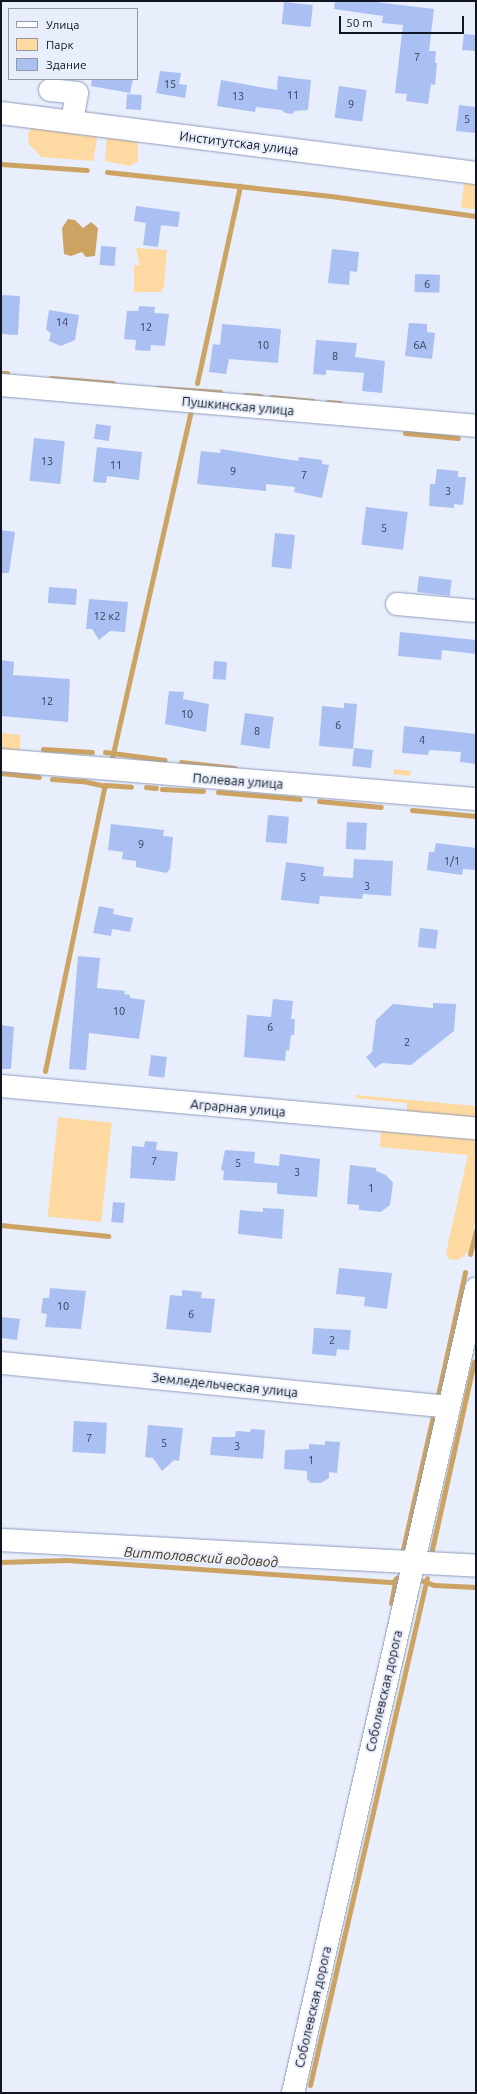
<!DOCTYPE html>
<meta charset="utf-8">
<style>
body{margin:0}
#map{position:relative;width:477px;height:2094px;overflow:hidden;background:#e8eefc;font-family:Ubuntu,sans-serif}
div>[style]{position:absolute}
.green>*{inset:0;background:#fed9a1;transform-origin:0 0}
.water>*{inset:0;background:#cca362}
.stream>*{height:5px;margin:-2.5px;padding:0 2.5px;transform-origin:2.5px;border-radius:2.5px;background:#cca362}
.building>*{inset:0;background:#aac0f3;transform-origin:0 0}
.roads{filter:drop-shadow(0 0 1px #8e9cbc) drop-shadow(0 0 1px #8e9cbc)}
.minor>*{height:22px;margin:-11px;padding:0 11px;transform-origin:11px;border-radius:11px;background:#fff}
span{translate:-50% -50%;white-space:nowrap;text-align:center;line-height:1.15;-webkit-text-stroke:4px #e8eefc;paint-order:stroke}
.number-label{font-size:11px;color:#374056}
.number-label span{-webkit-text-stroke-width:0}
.street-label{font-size:13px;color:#111622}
.water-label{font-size:14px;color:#483619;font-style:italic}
.frame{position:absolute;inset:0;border:2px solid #111622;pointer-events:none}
.legend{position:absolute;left:8px;top:8px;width:130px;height:72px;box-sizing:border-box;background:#e8eefc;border:1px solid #9298a5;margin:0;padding:5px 7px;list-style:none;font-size:12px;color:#111622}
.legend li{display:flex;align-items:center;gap:8px;height:20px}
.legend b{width:20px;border:1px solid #9298a5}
.scale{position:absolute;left:339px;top:16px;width:125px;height:18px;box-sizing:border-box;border:2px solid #111622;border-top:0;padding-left:5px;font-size:12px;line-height:14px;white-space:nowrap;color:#111622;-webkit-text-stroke:3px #e8eefc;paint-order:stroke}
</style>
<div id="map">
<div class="green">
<i style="clip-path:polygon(35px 123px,95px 130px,97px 139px,93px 161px,41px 157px,29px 144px,28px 134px)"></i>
<i style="clip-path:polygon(107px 132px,138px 137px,138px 161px,130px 166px,105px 161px)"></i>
<i style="clip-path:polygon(465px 176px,476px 177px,476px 209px,461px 208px)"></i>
<i style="clip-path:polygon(136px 248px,167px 250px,164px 286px,161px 292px,134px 292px,134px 265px,140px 265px)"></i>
<i style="clip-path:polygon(1px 733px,20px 735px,20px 750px,16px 753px,1px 752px)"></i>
<i style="left:394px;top:769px;width:17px;height:5px;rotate:7deg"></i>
<i style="clip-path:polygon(356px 1095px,476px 1106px,476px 1120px,407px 1112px,407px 1103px,356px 1098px)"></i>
<i style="left:58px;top:1117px;width:54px;height:100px;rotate:6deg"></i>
<i style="clip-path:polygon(381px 1126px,476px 1134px,476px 1218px,468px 1253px,466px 1252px,466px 1254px,458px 1260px,449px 1259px,446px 1253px,468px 1155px,380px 1147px)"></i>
</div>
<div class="water">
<i style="clip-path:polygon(68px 219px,75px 220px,83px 228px,91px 222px,98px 228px,95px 256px,86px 257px,82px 252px,71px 256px,64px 254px,62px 228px)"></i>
</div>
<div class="stream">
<i style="left:1px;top:164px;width:86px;rotate:4deg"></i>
<i style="left:107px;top:172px;width:225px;rotate:6.1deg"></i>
<i style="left:331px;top:196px;width:146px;rotate:7.9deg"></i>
<i style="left:1px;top:373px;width:6px"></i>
<i style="left:51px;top:378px;width:62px;rotate:4.6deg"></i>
<i style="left:197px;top:383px;width:202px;rotate:-77.7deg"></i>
<i style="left:157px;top:388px;width:63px;rotate:3.6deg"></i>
<i style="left:245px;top:395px;width:16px;rotate:4deg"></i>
<i style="left:271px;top:397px;width:42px;rotate:5.4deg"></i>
<i style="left:328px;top:402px;width:12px;rotate:5deg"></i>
<i style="left:405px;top:433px;width:53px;rotate:5.4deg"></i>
<i style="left:43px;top:749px;width:49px;rotate:3.5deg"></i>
<i style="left:105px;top:752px;width:60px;rotate:7.7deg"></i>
<i style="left:112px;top:758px;width:356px;rotate:-77.2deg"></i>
<i style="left:181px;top:762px;width:54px;rotate:6.3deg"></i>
<i style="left:1px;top:773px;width:38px;rotate:6deg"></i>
<i style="left:52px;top:779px;width:31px;rotate:4deg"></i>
<i style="left:83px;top:781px;width:23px;rotate:13deg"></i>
<i style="left:146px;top:787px;width:10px;rotate:6deg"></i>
<i style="left:162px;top:789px;width:41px;rotate:2.8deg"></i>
<i style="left:218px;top:792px;width:82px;rotate:4.9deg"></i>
<i style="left:319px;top:801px;width:62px;rotate:5.5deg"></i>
<i style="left:412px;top:810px;width:64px;rotate:5.4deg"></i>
<i style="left:45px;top:1071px;width:292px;rotate:-78.2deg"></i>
<i style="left:105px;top:785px;width:26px;rotate:4deg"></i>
<i style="left:1px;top:1225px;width:108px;rotate:5.9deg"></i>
<i style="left:470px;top:1254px;width:25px;rotate:-76deg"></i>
<i style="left:438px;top:1395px;width:126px;rotate:-77.6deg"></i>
<i style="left:403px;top:1549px;width:136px;rotate:-77.3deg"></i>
<i style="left:431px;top:1554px;width:197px;rotate:-77.4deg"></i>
<i style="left:1px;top:1562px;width:66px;rotate:-1.7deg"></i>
<i style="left:67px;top:1560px;width:327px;rotate:3.9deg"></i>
<i style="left:393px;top:1582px;width:7px;rotate:-45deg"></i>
<i style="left:423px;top:1581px;width:12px;rotate:20deg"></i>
<i style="left:434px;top:1585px;width:42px;rotate:2.7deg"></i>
<i style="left:391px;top:1603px;width:25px;rotate:-79deg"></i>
<i style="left:310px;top:2085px;width:520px;rotate:-77.01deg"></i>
</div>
<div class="building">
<i style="clip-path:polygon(335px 1px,367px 1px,434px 9px,429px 51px,436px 51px,435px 63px,437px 63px,435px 85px,431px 84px,428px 104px,406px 101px,407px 94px,395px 93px,403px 25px,382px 23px,383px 16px,334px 9px)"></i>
<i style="left:284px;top:2px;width:29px;height:22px;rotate:6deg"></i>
<i style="clip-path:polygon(464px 34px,476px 35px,476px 51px,462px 50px)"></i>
<i style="clip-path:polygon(160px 71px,181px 73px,179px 84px,187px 85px,185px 98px,156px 93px)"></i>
<i style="clip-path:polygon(278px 76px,311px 80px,308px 110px,295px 111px,292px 114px,285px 113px,282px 110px,256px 107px,255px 112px,217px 106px,221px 80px,277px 90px)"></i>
<i style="clip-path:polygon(92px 79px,133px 79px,130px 93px,91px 86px)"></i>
<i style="left:339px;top:86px;width:28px;height:32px;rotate:8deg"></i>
<i style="left:127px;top:94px;width:15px;height:15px;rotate:4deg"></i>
<i style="clip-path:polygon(459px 105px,476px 107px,476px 133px,456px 131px)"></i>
<i style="clip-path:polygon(136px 206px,180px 212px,178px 227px,161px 225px,158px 247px,143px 245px,146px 223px,134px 221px)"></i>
<i style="left:101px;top:246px;width:15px;height:19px;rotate:4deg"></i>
<i style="clip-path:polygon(332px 249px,359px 252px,357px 272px,350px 271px,349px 285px,328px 283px)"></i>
<i style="left:415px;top:274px;width:25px;height:18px;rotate:2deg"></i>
<i style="left:1px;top:295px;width:19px;height:39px;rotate:3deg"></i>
<i style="clip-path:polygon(139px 306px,155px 307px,154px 313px,169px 314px,165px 346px,151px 345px,150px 351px,135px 350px,136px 340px,124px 339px,127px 311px,138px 311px)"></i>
<i style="clip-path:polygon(49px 310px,79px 315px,75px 340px,61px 346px,49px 341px,51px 334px,46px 329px)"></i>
<i style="clip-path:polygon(409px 323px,427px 324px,427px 332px,435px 333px,432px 359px,405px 356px)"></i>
<i style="clip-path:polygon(222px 324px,281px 329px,278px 363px,229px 359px,226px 374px,209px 372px,213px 344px,220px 345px)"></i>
<i style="clip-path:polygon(316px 340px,357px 343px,355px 357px,385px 361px,382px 393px,362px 391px,364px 373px,326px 370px,326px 375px,313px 374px)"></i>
<i style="left:96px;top:424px;width:15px;height:15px;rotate:8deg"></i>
<i style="left:34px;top:438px;width:31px;height:43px;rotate:6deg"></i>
<i style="clip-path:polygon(97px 447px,142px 452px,139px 480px,107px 476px,106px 483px,93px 482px)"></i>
<i style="clip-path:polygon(221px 449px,298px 461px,299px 457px,322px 460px,322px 464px,329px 465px,322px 498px,294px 492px,295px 487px,266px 484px,266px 491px,197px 484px,201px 451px,220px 453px)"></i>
<i style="clip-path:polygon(437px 469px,458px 471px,458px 477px,466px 477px,463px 505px,454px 504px,454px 508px,429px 506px,430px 484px,435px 484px)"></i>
<i style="left:366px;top:507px;width:42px;height:38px;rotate:7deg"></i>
<i style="clip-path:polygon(1px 530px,15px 532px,9px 573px,1px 573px)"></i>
<i style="left:275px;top:533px;width:20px;height:34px;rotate:6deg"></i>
<i style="left:419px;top:576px;width:33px;height:16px;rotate:7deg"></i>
<i style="left:49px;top:587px;width:28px;height:16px;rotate:4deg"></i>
<i style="clip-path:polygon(89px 599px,128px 602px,125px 632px,110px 631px,99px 640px,92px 629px,86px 629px)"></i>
<i style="clip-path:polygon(400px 632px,476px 640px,476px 654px,442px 650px,441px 660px,398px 656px)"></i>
<i style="clip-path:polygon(1px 660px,14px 662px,13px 675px,70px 679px,68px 722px,1px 716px)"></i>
<i style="left:214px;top:661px;width:13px;height:18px;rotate:4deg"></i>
<i style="clip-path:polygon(169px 691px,184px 692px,183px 699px,209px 704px,206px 732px,165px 724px)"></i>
<i style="clip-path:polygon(344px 703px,357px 704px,353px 749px,319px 746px,322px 706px,344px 708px)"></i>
<i style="left:245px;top:713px;width:29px;height:32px;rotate:8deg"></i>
<i style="clip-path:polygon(404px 726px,476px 734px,476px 764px,460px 762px,461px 752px,429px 750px,428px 755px,402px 753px)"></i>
<i style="left:354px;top:748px;width:19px;height:18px;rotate:6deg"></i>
<i style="left:268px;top:815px;width:21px;height:27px;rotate:5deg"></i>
<i style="left:347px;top:822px;width:20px;height:27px;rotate:3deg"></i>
<i style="clip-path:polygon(111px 824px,164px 830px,163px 836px,173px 837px,170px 869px,166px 873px,136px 867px,136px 861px,122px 859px,123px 852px,108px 850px)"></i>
<i style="clip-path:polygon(436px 843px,476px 848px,476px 870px,463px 869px,462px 875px,427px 870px,429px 852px,434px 852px)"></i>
<i style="clip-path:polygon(354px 859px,393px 861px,391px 896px,363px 894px,362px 899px,320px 896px,319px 904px,281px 900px,286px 862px,324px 867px,323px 876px,353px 878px)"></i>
<i style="clip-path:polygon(99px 906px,114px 909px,113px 914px,133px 918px,130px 932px,112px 929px,111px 936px,93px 933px)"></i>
<i style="left:420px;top:928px;width:18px;height:19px;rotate:6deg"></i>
<i style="clip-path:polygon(78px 956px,100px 958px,97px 988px,125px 991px,124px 994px,130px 995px,130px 998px,145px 1000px,139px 1039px,89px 1033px,86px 1070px,69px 1069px)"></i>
<i style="clip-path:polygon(273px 999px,293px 1001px,291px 1019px,295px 1019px,294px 1035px,291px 1035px,289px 1051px,286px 1050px,285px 1061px,244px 1057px,247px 1015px,271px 1017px)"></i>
<i style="clip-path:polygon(433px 1003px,456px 1004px,454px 1031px,411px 1065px,382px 1063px,375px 1068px,366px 1057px,372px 1052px,376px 1020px,393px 1004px,433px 1008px)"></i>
<i style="clip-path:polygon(1px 1025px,14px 1027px,11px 1069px,1px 1069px)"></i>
<i style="left:151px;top:1055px;width:16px;height:21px;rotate:7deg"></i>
<i style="clip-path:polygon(145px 1141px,157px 1142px,156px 1150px,178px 1152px,175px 1181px,130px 1178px,132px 1146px,144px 1147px)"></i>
<i style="clip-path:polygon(225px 1150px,255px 1152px,254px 1163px,279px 1166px,280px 1154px,320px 1159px,317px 1197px,277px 1194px,277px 1183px,223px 1180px,224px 1171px,221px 1170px)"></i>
<i style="clip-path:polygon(350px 1165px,376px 1168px,376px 1171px,386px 1175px,393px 1183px,390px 1205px,381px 1212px,359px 1210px,359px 1205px,347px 1204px)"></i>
<i style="left:113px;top:1202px;width:12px;height:20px;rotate:5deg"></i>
<i style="clip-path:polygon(263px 1208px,284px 1209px,282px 1239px,238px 1234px,240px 1210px,263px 1212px)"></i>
<i style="clip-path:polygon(339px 1268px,392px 1273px,387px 1309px,364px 1306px,365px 1297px,336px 1294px)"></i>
<i style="clip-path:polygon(50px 1288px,86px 1291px,81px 1329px,45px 1327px,47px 1314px,41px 1313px,43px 1298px,49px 1298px)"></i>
<i style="clip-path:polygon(182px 1290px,202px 1292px,201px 1298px,215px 1299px,211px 1333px,166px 1329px,170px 1295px,182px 1296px)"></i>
<i style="clip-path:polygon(1px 1317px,20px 1319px,17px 1340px,1px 1338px)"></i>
<i style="clip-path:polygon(314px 1328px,351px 1330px,349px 1350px,337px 1349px,336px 1356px,312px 1354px)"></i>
<i style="left:74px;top:1421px;width:33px;height:31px;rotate:3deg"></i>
<i style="clip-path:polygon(148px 1425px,183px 1428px,179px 1461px,174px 1460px,162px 1471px,153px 1458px,145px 1457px)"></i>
<i style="clip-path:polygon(251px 1429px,265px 1430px,263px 1459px,210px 1455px,212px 1437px,235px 1437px,236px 1431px,250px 1432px)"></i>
<i style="clip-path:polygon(325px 1441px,340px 1442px,337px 1473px,329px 1472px,329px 1478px,321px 1483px,311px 1483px,307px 1479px,307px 1471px,284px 1469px,285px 1450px,309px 1449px,309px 1444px,325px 1445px)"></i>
</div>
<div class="roads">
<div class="minor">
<i style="left:50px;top:90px;width:27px;rotate:6deg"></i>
<i style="left:77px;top:93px;width:29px;rotate:100deg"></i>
<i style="left:1px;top:113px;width:479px;rotate:7.2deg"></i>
<i style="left:1px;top:385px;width:477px;rotate:4.9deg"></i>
<i style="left:397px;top:604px;width:79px;rotate:5.1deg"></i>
<i style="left:1px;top:760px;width:477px;rotate:4.7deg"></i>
<i style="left:1px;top:1086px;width:477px;rotate:5.1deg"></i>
<i style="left:1px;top:1363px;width:449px;rotate:5.6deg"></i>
<i style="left:1px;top:1540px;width:476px;rotate:3.1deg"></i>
<i style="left:293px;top:2093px;width:825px;rotate:-77.18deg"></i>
</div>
</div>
<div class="number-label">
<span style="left:417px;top:57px">7</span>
<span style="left:170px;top:84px">15</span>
<span style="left:293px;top:95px">11</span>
<span style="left:238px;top:96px">13</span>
<span style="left:351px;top:104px">9</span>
<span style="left:467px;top:119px">5</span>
<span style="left:427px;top:284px">6</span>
<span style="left:62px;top:322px">14</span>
<span style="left:146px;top:327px">12</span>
<span style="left:263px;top:345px">10</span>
<span style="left:420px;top:345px">6А</span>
<span style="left:335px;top:356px">8</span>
<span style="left:47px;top:461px">13</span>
<span style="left:116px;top:465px">11</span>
<span style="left:233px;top:471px">9</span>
<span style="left:304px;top:475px">7</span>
<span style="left:448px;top:491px">3</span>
<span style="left:384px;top:528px">5</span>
<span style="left:107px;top:616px">12 к2</span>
<span style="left:47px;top:701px">12</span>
<span style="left:187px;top:714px">10</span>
<span style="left:338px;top:725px">6</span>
<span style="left:257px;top:731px">8</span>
<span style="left:422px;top:740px">4</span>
<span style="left:141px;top:844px">9</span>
<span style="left:452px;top:861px">1/1</span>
<span style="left:303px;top:877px">5</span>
<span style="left:367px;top:886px">3</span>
<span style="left:119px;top:1011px">10</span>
<span style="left:270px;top:1027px">6</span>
<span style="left:407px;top:1042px">2</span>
<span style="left:154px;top:1161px">7</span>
<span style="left:238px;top:1163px">5</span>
<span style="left:297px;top:1172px">3</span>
<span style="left:371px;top:1188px">1</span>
<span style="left:63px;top:1306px">10</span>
<span style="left:191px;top:1314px">6</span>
<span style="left:332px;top:1340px">2</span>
<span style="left:89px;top:1438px">7</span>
<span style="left:164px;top:1443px">5</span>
<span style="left:237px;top:1446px">3</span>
<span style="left:311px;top:1460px">1</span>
</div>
<div class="street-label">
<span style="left:239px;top:143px;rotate:7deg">Институтская улица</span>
<span style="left:238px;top:406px;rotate:5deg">Пушкинская улица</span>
<span style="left:238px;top:781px;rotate:4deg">Полевая улица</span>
<span style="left:238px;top:1108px;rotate:5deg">Аграрная улица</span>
<span style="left:225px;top:1385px;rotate:6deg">Земледельческая улица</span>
<span style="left:384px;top:1691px;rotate:-77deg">Соболевская дорога</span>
<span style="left:313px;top:2007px;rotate:-77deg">Соболевская дорога</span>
</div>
<div class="water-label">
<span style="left:201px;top:1557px;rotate:4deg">Виттоловский водовод</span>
</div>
<div class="frame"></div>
<ul class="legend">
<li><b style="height:5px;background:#fff"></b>Улица</li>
<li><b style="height:11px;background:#fed9a1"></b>Парк</li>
<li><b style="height:11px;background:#aac0f3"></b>Здание</li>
</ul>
<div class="scale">50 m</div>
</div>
